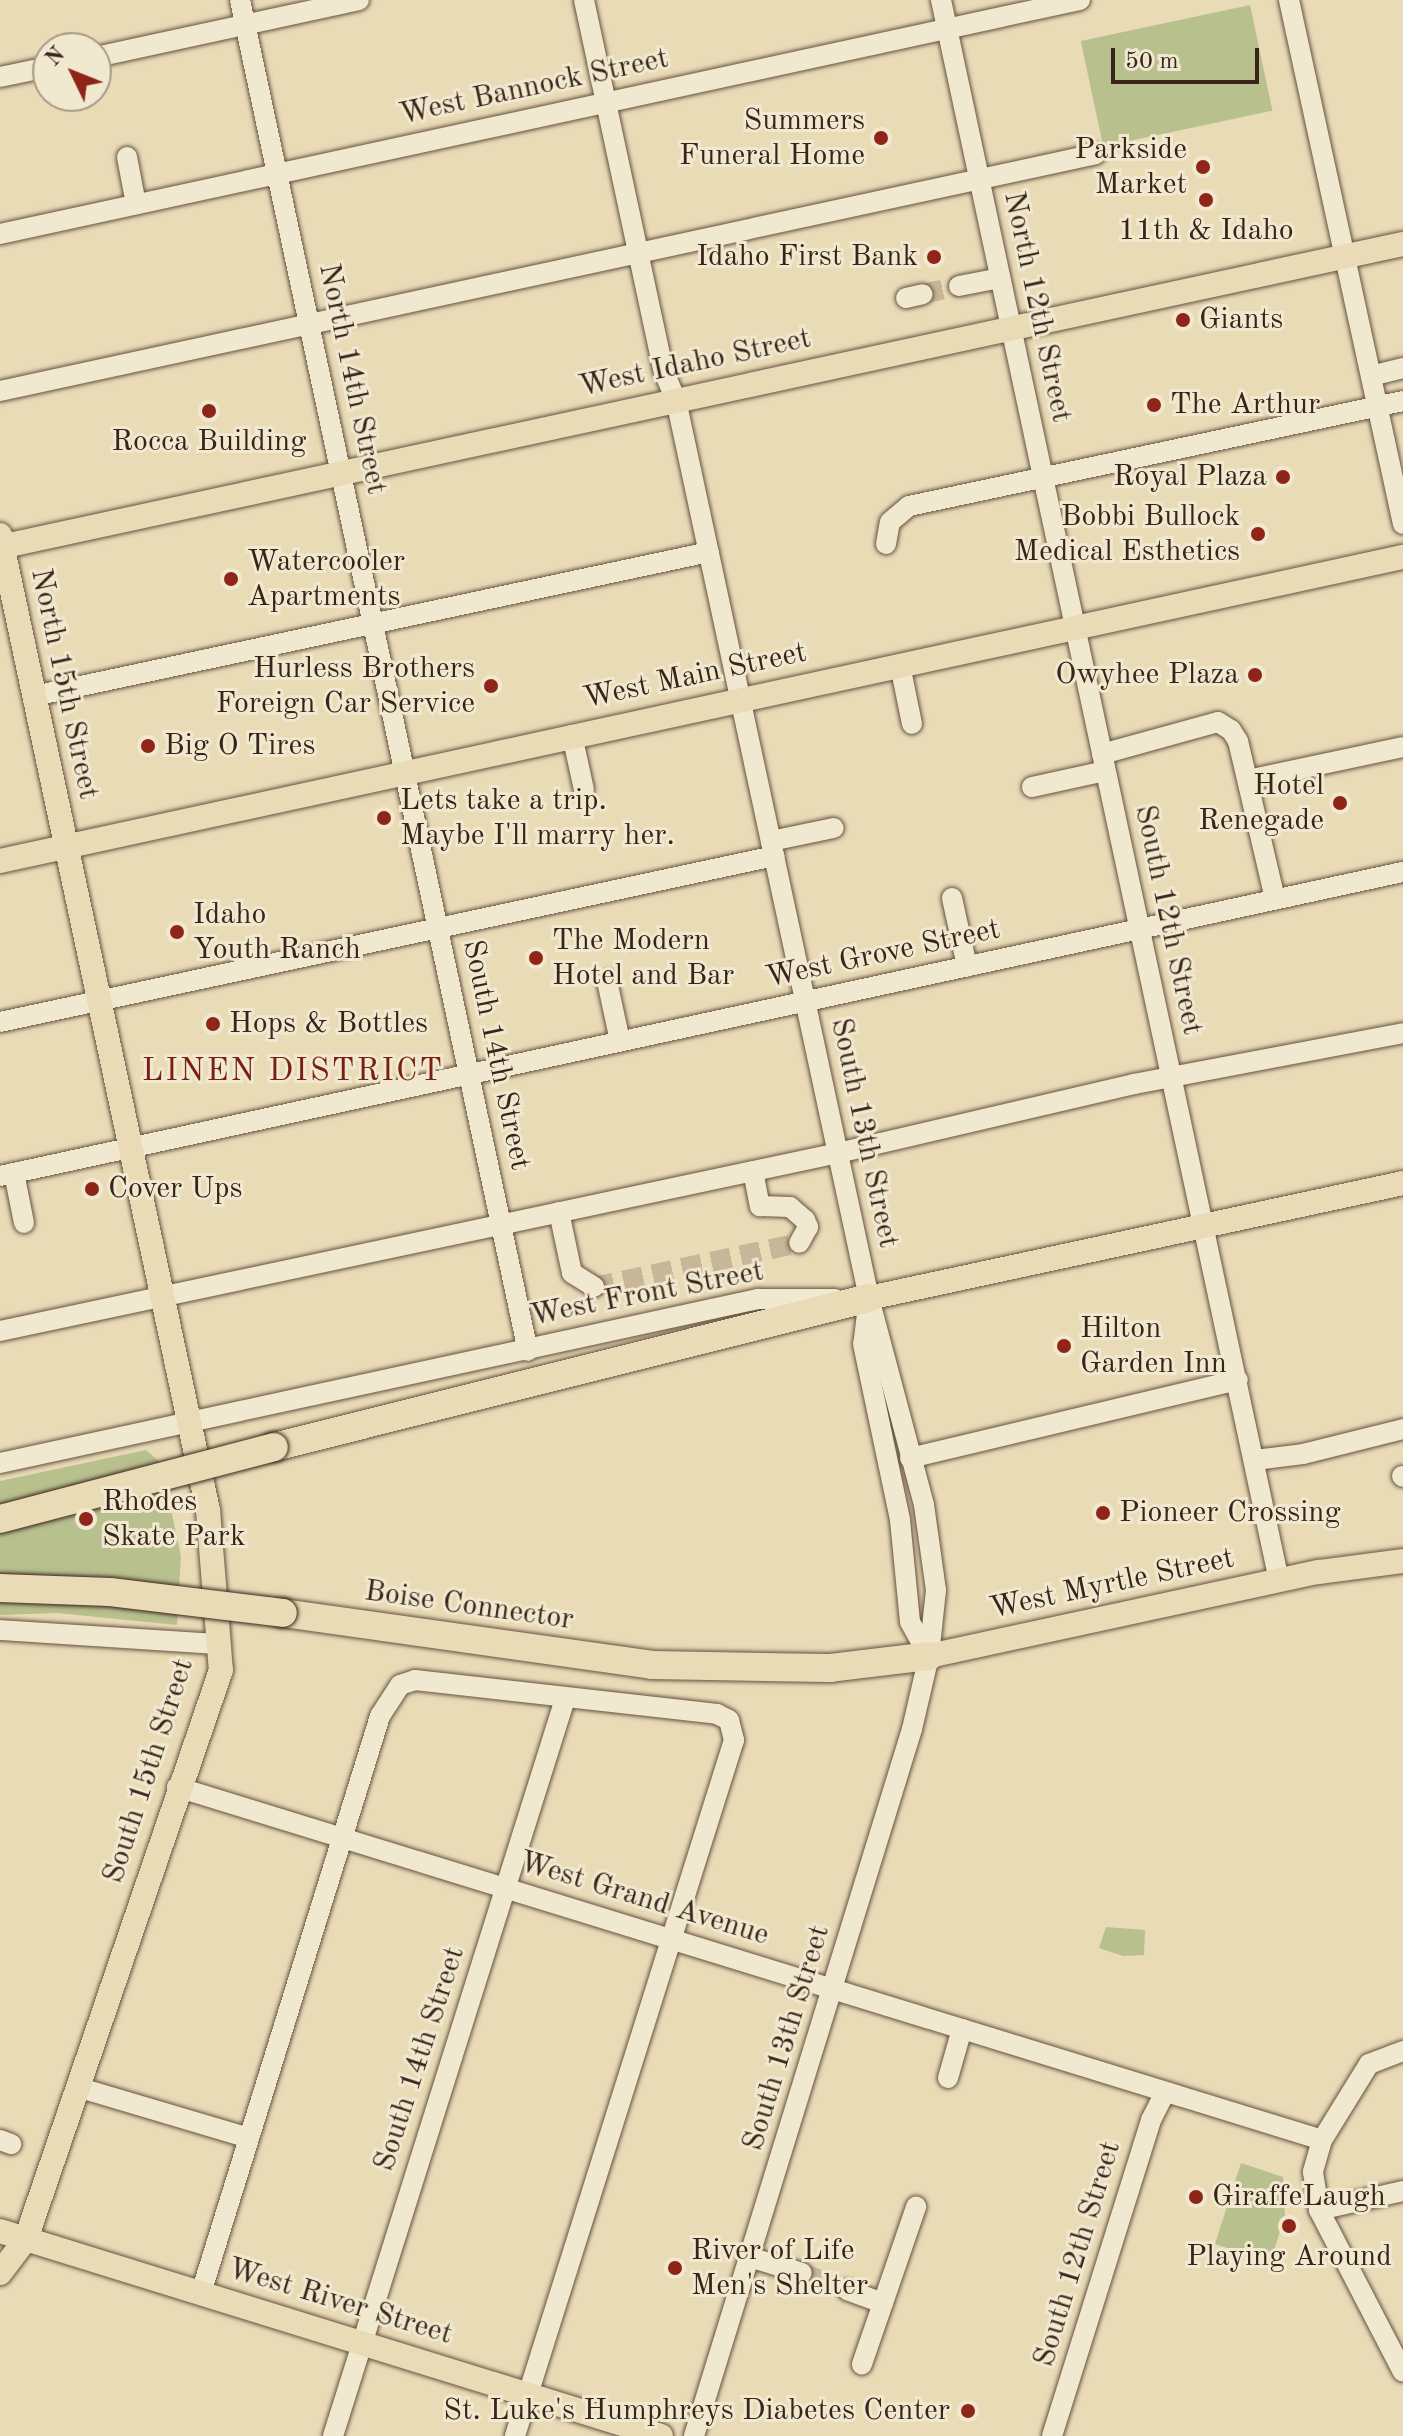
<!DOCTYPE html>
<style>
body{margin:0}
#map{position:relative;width:1403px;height:2436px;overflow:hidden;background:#eadbb7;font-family:"Old Standard TT",serif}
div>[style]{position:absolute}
.green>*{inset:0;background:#b8c08e;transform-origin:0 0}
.minor-tunnel>*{height:20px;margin-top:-10px;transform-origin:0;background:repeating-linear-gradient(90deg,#c7b697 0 20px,transparent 0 30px)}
.roads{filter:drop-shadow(0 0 2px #655240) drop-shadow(0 0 2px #655240)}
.minor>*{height:20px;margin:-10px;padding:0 10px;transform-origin:10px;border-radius:10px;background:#f1e8d0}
.major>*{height:24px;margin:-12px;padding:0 12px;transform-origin:12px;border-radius:12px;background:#eadbb7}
.highway>*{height:28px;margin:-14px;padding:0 14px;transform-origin:14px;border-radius:14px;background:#eadbb7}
.bridges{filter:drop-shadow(0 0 2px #392419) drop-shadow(0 0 2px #392419)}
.highway-bridge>*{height:28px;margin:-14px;padding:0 14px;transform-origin:14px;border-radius:14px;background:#eadbb7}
.dots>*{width:22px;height:22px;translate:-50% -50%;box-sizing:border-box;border:4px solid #f1e8d0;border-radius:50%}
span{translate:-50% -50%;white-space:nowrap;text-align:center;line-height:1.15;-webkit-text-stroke:6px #f1e8d0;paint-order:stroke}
.street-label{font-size:30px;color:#392419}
.poi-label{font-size:30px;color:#392419}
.right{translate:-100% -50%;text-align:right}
.left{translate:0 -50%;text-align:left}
.neighbourhood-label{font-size:32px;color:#7a1f14;letter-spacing:2px}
.north{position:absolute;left:32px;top:32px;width:80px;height:80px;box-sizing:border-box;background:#f1e8d0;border:2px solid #a79a87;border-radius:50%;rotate:313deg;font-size:22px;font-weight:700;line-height:32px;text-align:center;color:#392419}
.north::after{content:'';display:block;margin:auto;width:28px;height:36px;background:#8f2418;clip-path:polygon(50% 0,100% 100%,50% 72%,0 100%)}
.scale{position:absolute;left:1111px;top:48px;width:148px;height:36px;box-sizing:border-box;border:4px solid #392419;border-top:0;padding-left:10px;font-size:24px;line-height:28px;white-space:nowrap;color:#392419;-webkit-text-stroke:6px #f1e8d0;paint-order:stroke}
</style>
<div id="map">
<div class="green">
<i style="left:1250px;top:5px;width:108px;height:173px;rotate:78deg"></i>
<i style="clip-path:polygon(146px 1450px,161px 1463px,181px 1556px,177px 1625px,57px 1613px,0 1615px,0 1481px)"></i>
<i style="clip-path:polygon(1106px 1927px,1145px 1930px,1144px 1955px,1123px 1956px,1099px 1948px)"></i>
<i style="clip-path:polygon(1241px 2163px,1283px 2177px,1285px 2216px,1270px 2262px,1215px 2244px)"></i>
</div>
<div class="minor-tunnel">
<i style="left:923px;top:294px;width:37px;rotate:-13deg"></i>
<i style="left:594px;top:1287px;width:210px;rotate:-12.1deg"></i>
<i style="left:802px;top:2273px;width:48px;rotate:20.7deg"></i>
</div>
<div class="roads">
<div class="minor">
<i style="left:240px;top:0;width:1381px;rotate:77.97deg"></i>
<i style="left:584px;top:0;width:381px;rotate:77.9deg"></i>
<i style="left:664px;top:372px;width:30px;rotate:67deg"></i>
<i style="left:676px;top:400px;width:919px;rotate:77.87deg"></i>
<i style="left:869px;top:1298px;width:214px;rotate:75.1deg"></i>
<i style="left:924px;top:1505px;width:86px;rotate:82deg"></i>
<i style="left:936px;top:1590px;width:66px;rotate:96.1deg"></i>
<i style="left:929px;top:1656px;width:75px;rotate:103.1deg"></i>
<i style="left:912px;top:1729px;width:740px;rotate:107.14deg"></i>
<i style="left:941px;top:0;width:1617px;rotate:77.93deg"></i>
<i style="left:1289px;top:0;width:536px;rotate:77.73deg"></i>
<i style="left:96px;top:57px;width:269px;rotate:-12.2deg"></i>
<i style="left:0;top:77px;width:49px;rotate:-11.8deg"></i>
<i style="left:127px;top:157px;width:48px;rotate:79.2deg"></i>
<i style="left:0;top:234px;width:1105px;rotate:-12.23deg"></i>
<i style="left:959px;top:286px;width:42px;rotate:-11deg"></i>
<i style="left:906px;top:298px;width:17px;rotate:-13deg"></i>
<i style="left:1371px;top:376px;width:33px;rotate:-14deg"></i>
<i style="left:0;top:391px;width:1121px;rotate:-12.2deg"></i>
<i style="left:886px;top:544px;width:22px;rotate:-80deg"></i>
<i style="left:890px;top:522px;width:25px;rotate:-40deg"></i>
<i style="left:909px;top:506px;width:505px;rotate:-12deg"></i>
<i style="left:900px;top:665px;width:60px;rotate:78.5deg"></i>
<i style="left:34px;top:696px;width:690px;rotate:-12.04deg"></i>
<i style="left:572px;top:735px;width:56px;rotate:77.7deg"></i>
<i style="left:1102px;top:754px;width:120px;rotate:-15.4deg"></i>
<i style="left:1218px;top:722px;width:15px;rotate:32deg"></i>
<i style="left:1231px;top:730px;width:13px;rotate:58deg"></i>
<i style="left:1238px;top:741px;width:162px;rotate:76.8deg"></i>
<i style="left:1248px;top:780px;width:158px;rotate:-12deg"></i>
<i style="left:1032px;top:787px;width:75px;rotate:-12.4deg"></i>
<i style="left:771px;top:841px;width:64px;rotate:-11.7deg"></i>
<i style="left:952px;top:898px;width:70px;rotate:77.6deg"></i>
<i style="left:607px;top:981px;width:61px;rotate:77.8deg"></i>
<i style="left:0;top:1022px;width:792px;rotate:-12.1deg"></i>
<i style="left:753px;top:1171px;width:36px;rotate:79deg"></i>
<i style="left:760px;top:1206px;width:30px;rotate:2deg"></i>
<i style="left:790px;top:1207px;width:20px;rotate:41deg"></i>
<i style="left:805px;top:1220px;width:8px;rotate:67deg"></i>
<i style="left:808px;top:1227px;width:18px;rotate:119deg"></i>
<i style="left:14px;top:1173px;width:51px;rotate:78.7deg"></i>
<i style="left:0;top:1176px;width:1436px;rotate:-12.23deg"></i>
<i style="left:559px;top:1212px;width:62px;rotate:78deg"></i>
<i style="left:572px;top:1273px;width:26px;rotate:32deg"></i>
<i style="left:868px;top:1306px;width:38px;rotate:97deg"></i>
<i style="left:863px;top:1344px;width:180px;rotate:78.1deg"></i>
<i style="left:900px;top:1520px;width:102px;rotate:84.4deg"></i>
<i style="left:910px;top:1622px;width:39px;rotate:61deg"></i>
<i style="left:0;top:1331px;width:857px;rotate:-11.99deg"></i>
<i style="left:838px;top:1153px;width:304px;rotate:-13.1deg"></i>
<i style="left:1134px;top:1084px;width:274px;rotate:-10.7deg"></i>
<i style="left:910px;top:1458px;width:337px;rotate:-13.4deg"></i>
<i style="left:1255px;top:1460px;width:48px;rotate:-7.1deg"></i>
<i style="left:1303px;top:1454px;width:103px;rotate:-14deg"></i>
<i style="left:0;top:1463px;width:776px;rotate:-12.21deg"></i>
<i style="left:758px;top:1299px;width:77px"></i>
<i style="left:1402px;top:1476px;width:1px;rotate:45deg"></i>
<i style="left:0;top:1630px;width:219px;rotate:3.7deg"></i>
<i style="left:177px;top:1787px;width:1198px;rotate:17.13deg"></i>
<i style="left:1403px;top:2051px;width:36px;rotate:159deg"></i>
<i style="left:1369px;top:2064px;width:89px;rotate:121.7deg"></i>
<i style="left:1322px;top:2140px;width:33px;rotate:106deg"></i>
<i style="left:1313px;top:2172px;width:38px;rotate:81deg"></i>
<i style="left:1319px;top:2210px;width:182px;rotate:62.6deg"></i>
<i style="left:948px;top:2078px;width:51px;rotate:-74.1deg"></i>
<i style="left:77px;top:2087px;width:179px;rotate:16.5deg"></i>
<i style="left:0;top:2140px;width:12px;rotate:20deg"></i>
<i style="left:1319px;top:2210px;width:86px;rotate:-12.7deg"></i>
<i style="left:749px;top:2257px;width:55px;rotate:16.8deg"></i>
<i style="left:847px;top:2290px;width:38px;rotate:20deg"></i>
<i style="left:883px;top:2303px;width:65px;rotate:109deg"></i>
<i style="left:201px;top:2293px;width:604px;rotate:-72.76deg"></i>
<i style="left:380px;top:1716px;width:37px;rotate:-57deg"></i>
<i style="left:400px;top:1685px;width:16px;rotate:-18deg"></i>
<i style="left:415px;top:1680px;width:304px;rotate:6.4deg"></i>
<i style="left:717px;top:1714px;width:13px;rotate:27deg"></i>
<i style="left:729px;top:1720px;width:21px;rotate:76deg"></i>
<i style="left:734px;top:1740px;width:730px;rotate:107.47deg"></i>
<i style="left:883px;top:2303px;width:102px;rotate:-71deg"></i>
<i style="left:333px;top:2436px;width:773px;rotate:-72.53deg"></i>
<i style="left:1052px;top:2436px;width:331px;rotate:-72.6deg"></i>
<i style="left:1151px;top:2120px;width:30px;rotate:-63deg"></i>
</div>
<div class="major">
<i style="left:0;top:535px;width:997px;rotate:77.96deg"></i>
<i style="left:208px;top:1510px;width:161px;rotate:85.4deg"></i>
<i style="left:221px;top:1670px;width:601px;rotate:108.92deg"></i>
<i style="left:26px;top:2239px;width:43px;rotate:127.4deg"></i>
<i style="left:0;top:547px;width:1435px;rotate:-12.19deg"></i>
<i style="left:0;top:861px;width:1436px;rotate:-12.23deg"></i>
<i style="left:869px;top:1298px;width:546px;rotate:-12.15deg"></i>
<i style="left:929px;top:1656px;width:399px;rotate:-12.2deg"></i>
<i style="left:1319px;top:1572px;width:85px;rotate:-7.5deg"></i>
<i style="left:0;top:2231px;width:692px;rotate:17.23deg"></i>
</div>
<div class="highway">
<i style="left:274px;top:1447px;width:613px;rotate:-14.06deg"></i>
<i style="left:283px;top:1613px;width:373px;rotate:8deg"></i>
<i style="left:652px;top:1665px;width:178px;rotate:1deg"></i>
<i style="left:830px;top:1668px;width:100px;rotate:-6.9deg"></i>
</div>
</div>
<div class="bridges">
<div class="highway-bridge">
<i style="left:0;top:1519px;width:283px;rotate:-14.7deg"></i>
<i style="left:0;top:1588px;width:110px;rotate:2.1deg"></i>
<i style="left:110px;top:1592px;width:174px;rotate:6.9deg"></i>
</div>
</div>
<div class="dots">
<i style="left:881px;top:138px;background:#8f2418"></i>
<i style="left:1203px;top:167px;background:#8f2418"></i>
<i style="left:1206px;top:200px;background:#8f2418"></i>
<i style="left:934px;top:257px;background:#8f2418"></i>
<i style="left:1183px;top:320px;background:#8f2418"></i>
<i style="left:1154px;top:405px;background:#8f2418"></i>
<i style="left:209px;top:411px;background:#8f2418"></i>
<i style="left:1283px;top:477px;background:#8f2418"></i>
<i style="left:1258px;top:534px;background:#8f2418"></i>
<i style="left:231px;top:579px;background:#8f2418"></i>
<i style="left:1255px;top:675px;background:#8f2418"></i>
<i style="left:491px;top:686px;background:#8f2418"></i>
<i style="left:148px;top:746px;background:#8f2418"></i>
<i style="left:1340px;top:803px;background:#8f2418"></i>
<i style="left:384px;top:818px;background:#8f2418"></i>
<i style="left:177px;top:932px;background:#8f2418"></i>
<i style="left:536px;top:958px;background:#8f2418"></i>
<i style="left:213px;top:1024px;background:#8f2418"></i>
<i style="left:92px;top:1189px;background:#8f2418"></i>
<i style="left:1064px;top:1346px;background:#8f2418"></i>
<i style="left:1103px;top:1513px;background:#8f2418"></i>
<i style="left:86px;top:1519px;background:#8f2418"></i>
<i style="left:1196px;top:2197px;background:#8f2418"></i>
<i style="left:1289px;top:2226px;background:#8f2418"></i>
<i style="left:675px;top:2268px;background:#8f2418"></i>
<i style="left:968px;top:2411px;background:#8f2418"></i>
</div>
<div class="street-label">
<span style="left:534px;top:87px;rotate:-12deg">West Bannock Street</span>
<span style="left:1037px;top:307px;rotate:78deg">North 12th Street</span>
<span style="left:695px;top:363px;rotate:-12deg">West Idaho Street</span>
<span style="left:352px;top:379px;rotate:78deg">North 14th Street</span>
<span style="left:695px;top:676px;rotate:-12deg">West Main Street</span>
<span style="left:64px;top:684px;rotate:78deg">North 15th Street</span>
<span style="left:1168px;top:920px;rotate:78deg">South 12th Street</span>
<span style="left:883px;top:954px;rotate:-12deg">West Grove Street</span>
<span style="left:496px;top:1055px;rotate:78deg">South 14th Street</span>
<span style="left:864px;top:1133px;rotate:78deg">South 13th Street</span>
<span style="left:647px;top:1294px;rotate:-11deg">West Front Street</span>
<span style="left:1112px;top:1584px;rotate:-12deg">West Myrtle Street</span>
<span style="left:469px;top:1606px;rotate:8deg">Boise Connector</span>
<span style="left:149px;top:1771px;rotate:-72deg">South 15th Street</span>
<span style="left:644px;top:1899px;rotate:17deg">West Grand Avenue</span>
<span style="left:787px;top:2038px;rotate:-73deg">South 13th Street</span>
<span style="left:420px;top:2059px;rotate:-72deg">South 14th Street</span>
<span style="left:1078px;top:2254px;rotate:-73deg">South 12th Street</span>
<span style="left:340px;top:2302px;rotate:17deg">West River Street</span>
</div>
<div class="poi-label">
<span class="right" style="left:865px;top:138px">Summers<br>Funeral Home</span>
<span class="right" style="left:1187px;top:167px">Parkside<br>Market</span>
<span style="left:1206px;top:231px">11th &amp; Idaho</span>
<span class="right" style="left:918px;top:257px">Idaho First Bank</span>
<span class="left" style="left:1199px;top:320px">Giants</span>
<span class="left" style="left:1170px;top:405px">The Arthur</span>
<span style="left:209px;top:442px">Rocca Building</span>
<span class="right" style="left:1267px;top:477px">Royal Plaza</span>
<span class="right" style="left:1240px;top:534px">Bobbi Bullock<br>Medical Esthetics</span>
<span class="left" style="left:247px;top:579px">Watercooler<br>Apartments</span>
<span class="right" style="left:475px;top:686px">Hurless Brothers<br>Foreign Car Service</span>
<span class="right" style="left:1239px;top:675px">Owyhee Plaza</span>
<span class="left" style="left:164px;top:746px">Big O Tires</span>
<span class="right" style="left:1324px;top:803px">Hotel<br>Renegade</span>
<span class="left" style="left:400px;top:818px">Lets take a trip.<br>Maybe I'll marry her.</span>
<span class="left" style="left:193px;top:932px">Idaho<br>Youth Ranch</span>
<span class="left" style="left:552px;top:958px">The Modern<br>Hotel and Bar</span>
<span class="left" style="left:229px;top:1024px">Hops &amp; Bottles</span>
<span class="left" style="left:108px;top:1189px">Cover Ups</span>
<span class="left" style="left:1080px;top:1346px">Hilton<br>Garden Inn</span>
<span class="left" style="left:102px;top:1519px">Rhodes<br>Skate Park</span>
<span class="left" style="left:1119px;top:1513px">Pioneer Crossing</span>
<span class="left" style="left:1212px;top:2197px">GiraffeLaugh</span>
<span class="left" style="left:691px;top:2268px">River of Life<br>Men's Shelter</span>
<span style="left:1289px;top:2257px">Playing Around</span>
<span class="right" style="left:950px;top:2411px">St. Luke's Humphreys Diabetes Center</span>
</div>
<div class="neighbourhood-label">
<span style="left:293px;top:1072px">LINEN DISTRICT</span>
</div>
<div class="north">N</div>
<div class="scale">50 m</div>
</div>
